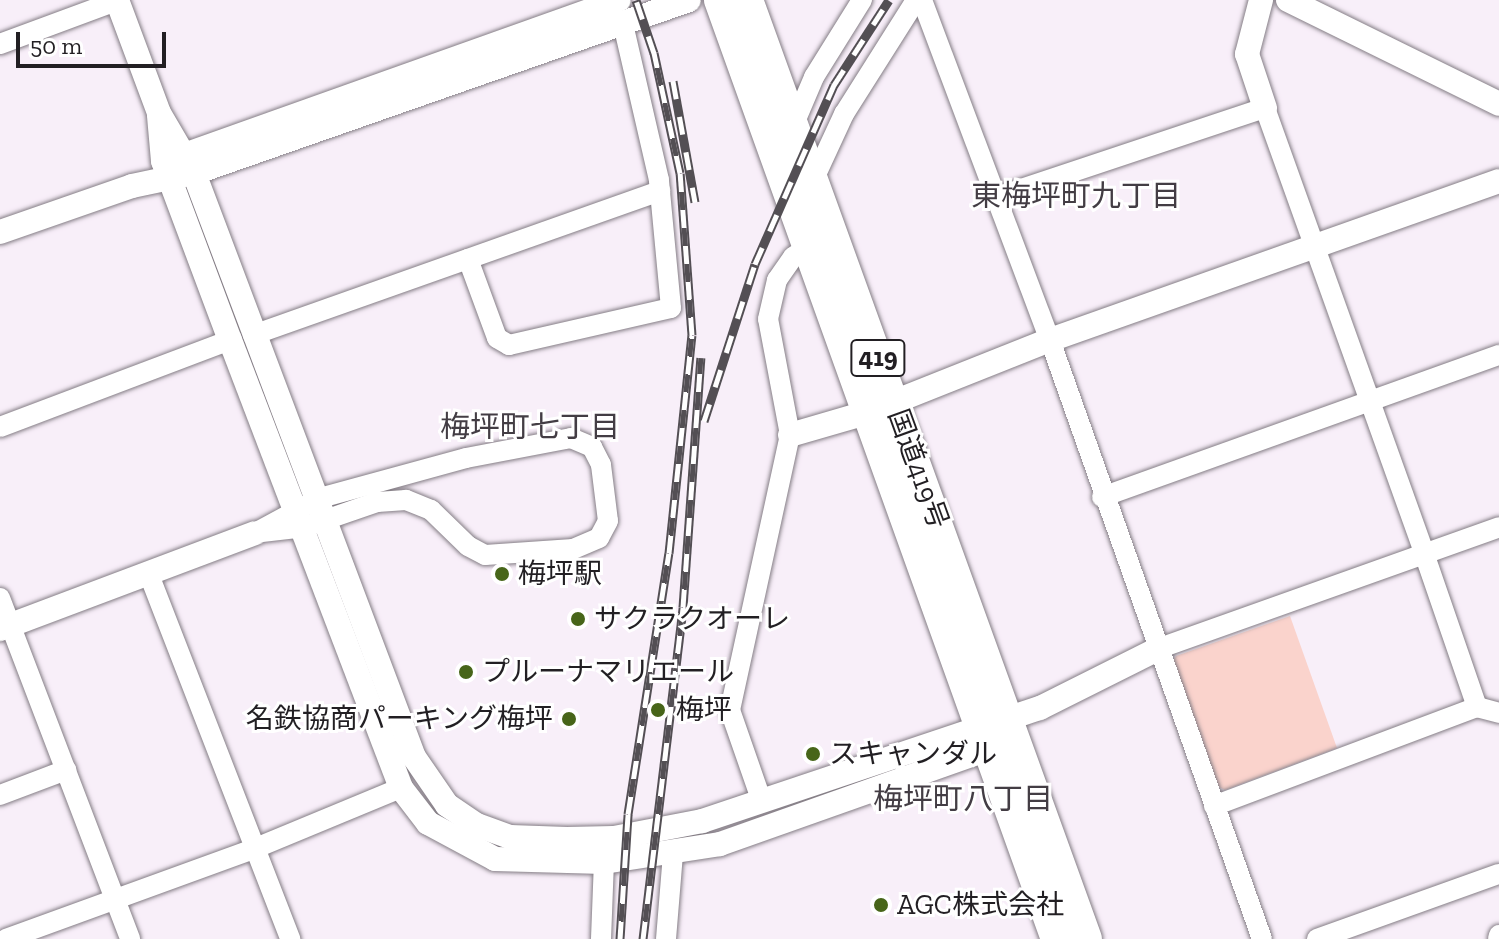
<!DOCTYPE html>
<meta charset="utf-8">
<style>
body{margin:0}
#map{position:relative;width:1499px;height:939px;overflow:hidden;background:#f8eff9;font-family:"Zilla Slab","Noto Sans JP",serif}
div>[style]{position:absolute}
.green>*{inset:0;background:#fad3cc}
.roads{filter:drop-shadow(0 0 2px #847d85) drop-shadow(0 0 2px #847d85)}
.minor>*{height:20px;margin:-10px;padding:0 10px;transform-origin:10px;border-radius:10px;background:#fff}
.tertiary>*{height:24px;margin:-12px;padding:0 12px;transform-origin:12px;border-radius:12px;background:#fff}
.trunk>*{height:32px;margin:-16px;padding:0 16px;transform-origin:16px;border-radius:16px;background:#fff}
.rail>*{height:9px;margin-top:-4.5px;transform-origin:0;background:repeating-linear-gradient(90deg,#fff 0 18px,#534f54 0 36px);box-sizing:border-box;border-block:2px solid #534f54}
.dots>*{width:22px;height:22px;translate:-50% -50%;box-sizing:border-box;border:4px solid #fff;border-radius:50%}
span{translate:-50% -50%;white-space:nowrap;text-align:center;line-height:1.15;-webkit-text-stroke:6px #fff;paint-order:stroke}
.shield-label span{padding:2px 6px;background:#fff;border:2px solid;border-radius:6px;-webkit-text-stroke-width:0}
.shield-label{font-size:26px;color:#221f23;font-weight:700}
.street-label{font-size:28px;color:#221f23}
.poi-label{font-size:28px;color:#221f23}
.left{translate:0 -50%;text-align:left}
.right{translate:-100% -50%;text-align:right}
.neighbourhood-label{font-size:30px;color:#433d44}
.scale{position:absolute;left:16px;top:32px;width:150px;height:36px;box-sizing:border-box;border:4px solid #221f23;border-top:0;padding-left:10px;font-size:24px;line-height:28px;white-space:nowrap;color:#221f23;-webkit-text-stroke:6px #fff;paint-order:stroke}
</style>
<div id="map">
<div class="green">
<i style="clip-path:polygon(1290px 616px,1337px 748px,1225px 790px,1215px 785px,1172px 663px,1176px 656px)"></i>
</div>
<div class="roads">
<div class="minor">
<i style="left:922px;top:0;width:363px;rotate:69.4deg"></i>
<i style="left:1050px;top:340px;width:635px;rotate:70.51deg"></i>
<i style="left:0;top:44px;width:127px;rotate:-20.3deg"></i>
<i style="left:794px;top:124px;width:51px;rotate:-66.9deg"></i>
<i style="left:814px;top:77px;width:91px;rotate:-58.1deg"></i>
<i style="left:813px;top:181px;width:74px;rotate:-65.2deg"></i>
<i style="left:844px;top:114px;width:135px;rotate:-57.7deg"></i>
<i style="left:997px;top:197px;width:282px;rotate:-18.4deg"></i>
<i style="left:1265px;top:108px;width:476px;rotate:70.3deg"></i>
<i style="left:1425px;top:556px;width:160px;rotate:71deg"></i>
<i style="left:1477px;top:707px;width:281px;rotate:159.4deg"></i>
<i style="left:468px;top:259px;width:84px;rotate:69.8deg"></i>
<i style="left:497px;top:338px;width:14px;rotate:30deg"></i>
<i style="left:509px;top:345px;width:166px;rotate:-12.9deg"></i>
<i style="left:671px;top:308px;width:129px;rotate:-95.4deg"></i>
<i style="left:659px;top:180px;width:160px;rotate:-103deg"></i>
<i style="left:253px;top:335px;width:432px;rotate:-19.5deg"></i>
<i style="left:0;top:427px;width:246px;rotate:-20.7deg"></i>
<i style="left:571px;top:438px;width:23px;rotate:23deg"></i>
<i style="left:592px;top:447px;width:20px;rotate:63deg"></i>
<i style="left:601px;top:465px;width:56px;rotate:82.9deg"></i>
<i style="left:608px;top:521px;width:19px;rotate:118deg"></i>
<i style="left:599px;top:538px;width:28px;rotate:157deg"></i>
<i style="left:573px;top:549px;width:88px;rotate:176.1deg"></i>
<i style="left:485px;top:555px;width:19px;rotate:-152deg"></i>
<i style="left:468px;top:546px;width:52px;rotate:-135.8deg"></i>
<i style="left:431px;top:510px;width:27px;rotate:-158deg"></i>
<i style="left:406px;top:500px;width:29px;rotate:176deg"></i>
<i style="left:377px;top:502px;width:76px;rotate:160.9deg"></i>
<i style="left:305px;top:527px;width:50px;rotate:173.2deg"></i>
<i style="left:255px;top:533px;width:74px;rotate:-28.3deg"></i>
<i style="left:320px;top:498px;width:151px;rotate:-15.3deg"></i>
<i style="left:466px;top:458px;width:107px;rotate:-10.8deg"></i>
<i style="left:1102px;top:497px;width:422px;rotate:-19.7deg"></i>
<i style="left:148px;top:572px;width:394px;rotate:68.8deg"></i>
<i style="left:0;top:598px;width:365px;rotate:69.1deg"></i>
<i style="left:1160px;top:648px;width:360px;rotate:-19.6deg"></i>
<i style="left:1477px;top:707px;width:23px;rotate:15deg"></i>
<i style="left:0;top:795px;width:71px;rotate:-20.7deg"></i>
<i style="left:762px;top:802px;width:97px;rotate:-109.2deg"></i>
<i style="left:730px;top:710px;width:281px;rotate:-77.7deg"></i>
<i style="left:790px;top:435px;width:118px;rotate:-100.7deg"></i>
<i style="left:768px;top:319px;width:40px;rotate:-77deg"></i>
<i style="left:777px;top:280px;width:28px;rotate:-55deg"></i>
<i style="left:793px;top:257px;width:17px;rotate:-33deg"></i>
<i style="left:6px;top:939px;width:266px;rotate:-20deg"></i>
<i style="left:256px;top:848px;width:157px;rotate:-22.5deg"></i>
<i style="left:601px;top:939px;width:77px;rotate:-87.8deg"></i>
<i style="left:666px;top:939px;width:86px;rotate:-85.3deg"></i>
<i style="left:1317px;top:939px;width:193px;rotate:-19.7deg"></i>
<i style="left:1498px;top:939px;width:4px;rotate:-76deg"></i>
</div>
<div class="tertiary">
<i style="left:117px;top:0;width:121px;rotate:69.6deg"></i>
<i style="left:159px;top:113px;width:69px;rotate:59.7deg"></i>
<i style="left:194px;top:173px;width:624px;rotate:69.36deg"></i>
<i style="left:414px;top:757px;width:58px;rotate:55.5deg"></i>
<i style="left:447px;top:805px;width:36px;rotate:34deg"></i>
<i style="left:477px;top:825px;width:35px;rotate:20deg"></i>
<i style="left:510px;top:837px;width:57px;rotate:2deg"></i>
<i style="left:567px;top:839px;width:47px;rotate:-1.2deg"></i>
<i style="left:614px;top:838px;width:90px;rotate:-10.9deg"></i>
<i style="left:702px;top:821px;width:356px;rotate:-18.5deg"></i>
<i style="left:1040px;top:708px;width:134px;rotate:-26.6deg"></i>
<i style="left:1261px;top:0;width:56px;rotate:104.5deg"></i>
<i style="left:1247px;top:54px;width:57px;rotate:71.6deg"></i>
<i style="left:1288px;top:0;width:235px;rotate:26.2deg"></i>
<i style="left:159px;top:116px;width:45px;rotate:84.9deg"></i>
<i style="left:163px;top:161px;width:191px;rotate:69.5deg"></i>
<i style="left:230px;top:340px;width:480px;rotate:69.1deg"></i>
<i style="left:401px;top:788px;width:44px;rotate:52.4deg"></i>
<i style="left:428px;top:823px;width:76px;rotate:28.2deg"></i>
<i style="left:495px;top:859px;width:109px;rotate:1.6deg"></i>
<i style="left:604px;top:862px;width:117px;rotate:-8.8deg"></i>
<i style="left:720px;top:844px;width:299px;rotate:-19.5deg"></i>
<i style="left:173px;top:159px;width:473px;rotate:-19.6deg"></i>
<i style="left:0;top:232px;width:140px;rotate:-19.2deg"></i>
<i style="left:132px;top:186px;width:63px;rotate:-11.8deg"></i>
<i style="left:194px;top:173px;width:524px;rotate:-19.26deg"></i>
<i style="left:894px;top:402px;width:168px;rotate:-21.7deg"></i>
<i style="left:1050px;top:340px;width:476px;rotate:-19.5deg"></i>
<i style="left:790px;top:435px;width:82px;rotate:-16.2deg"></i>
<i style="left:0;top:629px;width:272px;rotate:-20.6deg"></i>
</div>
<div class="trunk">
<i style="left:720px;top:0;width:998px;rotate:70.26deg"></i>
<i style="left:747px;top:0;width:998px;rotate:70.15deg"></i>
</div>
</div>
<div class="rail">
<i style="left:673px;top:81px;width:123px;rotate:79.7deg"></i>
<i style="left:704px;top:421px;width:165px;rotate:-72deg"></i>
<i style="left:755px;top:264px;width:196px;rotate:-66.2deg"></i>
<i style="left:834px;top:85px;width:101px;rotate:-57.1deg"></i>
<i style="left:620px;top:939px;width:125px;rotate:-86.3deg"></i>
<i style="left:628px;top:814px;width:264px;rotate:-81.1deg"></i>
<i style="left:669px;top:553px;width:219px;rotate:-84deg"></i>
<i style="left:692px;top:335px;width:162px;rotate:-94.2deg"></i>
<i style="left:680px;top:173px;width:123px;rotate:-102.2deg"></i>
<i style="left:654px;top:53px;width:56px;rotate:-108.8deg"></i>
<i style="left:643px;top:939px;width:334px;rotate:-83.1deg"></i>
<i style="left:683px;top:607px;width:250px;rotate:-85.9deg"></i>
</div>
<div class="dots">
<i style="left:502px;top:574px;background:#476519"></i>
<i style="left:578px;top:619px;background:#476519"></i>
<i style="left:466px;top:672px;background:#476519"></i>
<i style="left:658px;top:710px;background:#476519"></i>
<i style="left:569px;top:719px;background:#476519"></i>
<i style="left:813px;top:754px;background:#476519"></i>
<i style="left:881px;top:905px;background:#476519"></i>
</div>
<div class="shield-label">
<span style="left:878px;top:358px">419</span>
</div>
<div class="street-label">
<span style="left:918px;top:469px;rotate:70deg">国道419号</span>
</div>
<div class="poi-label">
<span class="left" style="left:518px;top:574px">梅坪駅</span>
<span class="left" style="left:594px;top:619px">サクラクオーレ</span>
<span class="left" style="left:482px;top:672px">プルーナマリエール</span>
<span class="left" style="left:676px;top:710px">梅坪</span>
<span class="right" style="left:553px;top:719px">名鉄協商パーキング梅坪</span>
<span class="left" style="left:829px;top:754px">スキャンダル</span>
<span class="left" style="left:897px;top:905px">AGC株式会社</span>
</div>
<div class="neighbourhood-label">
<span style="left:1076px;top:196px">東梅坪町九丁目</span>
<span style="left:530px;top:427px">梅坪町七丁目</span>
<span style="left:963px;top:799px">梅坪町八丁目</span>
</div>
<div class="scale">50 m</div>
</div>
